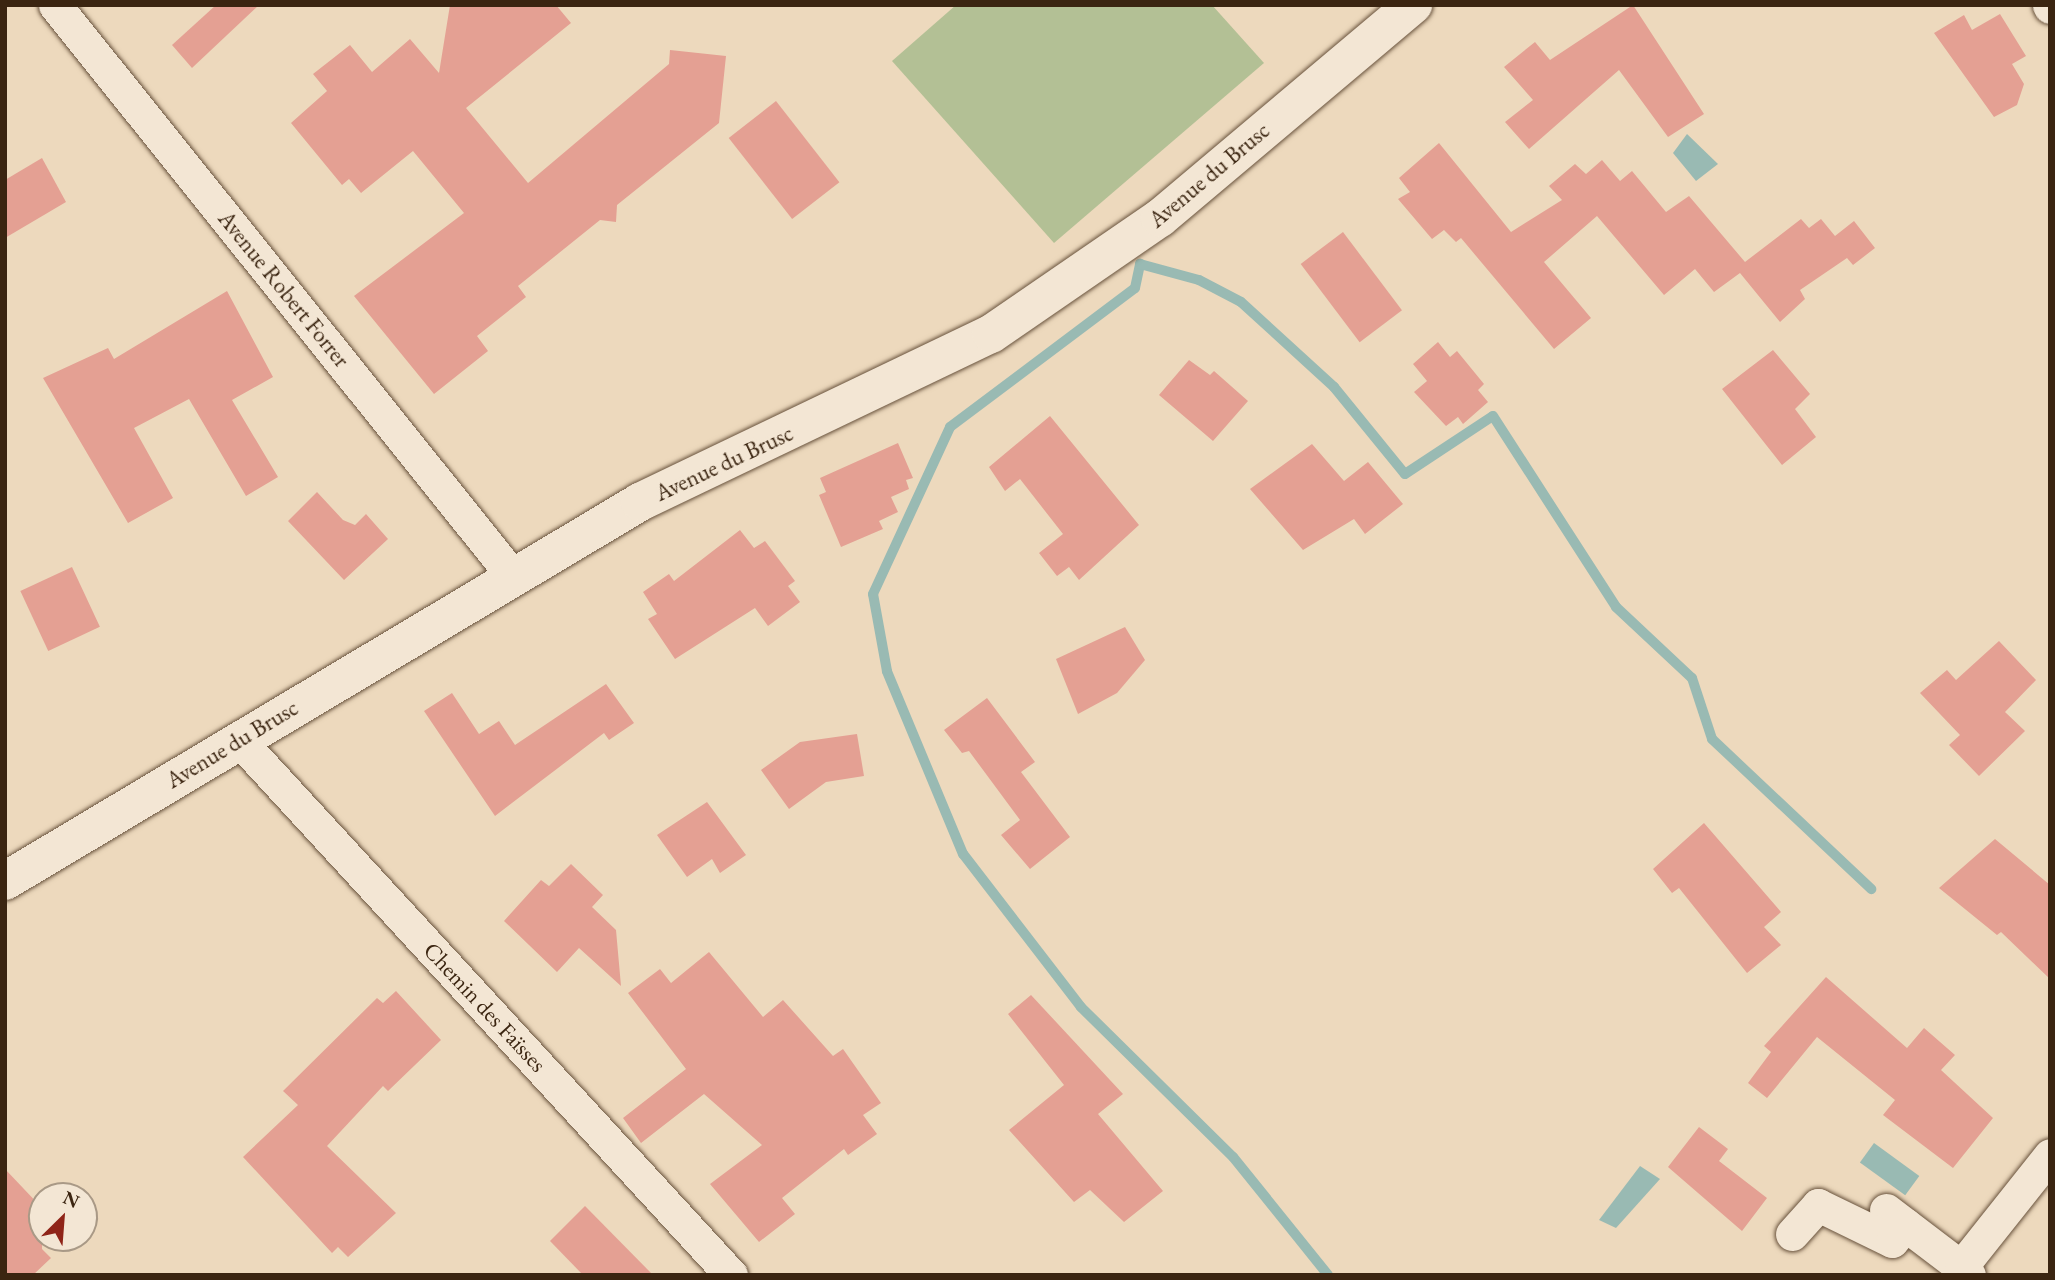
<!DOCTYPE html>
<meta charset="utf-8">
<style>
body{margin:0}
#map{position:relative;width:2055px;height:1280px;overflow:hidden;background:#edd9bd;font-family:"EB Garamond",serif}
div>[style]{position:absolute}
.green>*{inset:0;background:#b3c095}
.water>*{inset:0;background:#99bab3;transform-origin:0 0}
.stream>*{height:10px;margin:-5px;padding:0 5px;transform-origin:5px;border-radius:5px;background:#99bab3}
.building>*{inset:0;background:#e4a093;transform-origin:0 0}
.roads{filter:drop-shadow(0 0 2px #68523c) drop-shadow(0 0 2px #68523c)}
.street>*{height:33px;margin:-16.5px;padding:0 16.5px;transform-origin:16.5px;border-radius:16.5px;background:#f3e6d4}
.secondary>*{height:38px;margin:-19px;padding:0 19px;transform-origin:19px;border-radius:19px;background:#f3e6d4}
span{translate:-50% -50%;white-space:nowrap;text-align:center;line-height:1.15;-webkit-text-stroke:6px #f3e6d4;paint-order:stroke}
.street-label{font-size:23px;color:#3b2511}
.frame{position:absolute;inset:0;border:7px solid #3b2511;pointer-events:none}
.north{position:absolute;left:28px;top:1182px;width:70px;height:70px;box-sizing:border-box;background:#f3e6d4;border:2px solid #a99986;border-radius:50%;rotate:25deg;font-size:19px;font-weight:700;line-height:28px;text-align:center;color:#3b2511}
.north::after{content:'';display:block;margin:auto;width:24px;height:32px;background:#8f2418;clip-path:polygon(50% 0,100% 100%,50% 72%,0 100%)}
</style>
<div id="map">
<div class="green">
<i style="clip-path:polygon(956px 5px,1212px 5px,1264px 63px,1054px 243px,892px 61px)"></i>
</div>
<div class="water">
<i style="clip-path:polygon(1687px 134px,1718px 164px,1696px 181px,1673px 153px)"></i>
<i style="left:1874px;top:1143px;width:56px;height:24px;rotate:36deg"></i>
<i style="clip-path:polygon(1640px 1166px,1660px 1179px,1616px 1228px,1599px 1220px)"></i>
</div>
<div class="stream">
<i style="left:1328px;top:1275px;width:151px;rotate:-128.8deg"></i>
<i style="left:1233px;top:1157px;width:214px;rotate:-135.4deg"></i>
<i style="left:1081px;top:1007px;width:193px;rotate:-127.6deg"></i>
<i style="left:963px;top:854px;width:198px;rotate:-112.6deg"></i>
<i style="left:887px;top:671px;width:78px;rotate:-100.3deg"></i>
<i style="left:873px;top:594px;width:184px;rotate:-65.2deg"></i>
<i style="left:950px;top:427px;width:231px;rotate:-36.9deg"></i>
<i style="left:1135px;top:288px;width:25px;rotate:-78deg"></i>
<i style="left:1140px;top:264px;width:61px;rotate:15.2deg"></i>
<i style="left:1199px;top:280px;width:47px;rotate:27.6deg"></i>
<i style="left:1241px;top:302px;width:126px;rotate:42.4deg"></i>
<i style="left:1334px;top:387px;width:112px;rotate:50.8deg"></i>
<i style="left:1405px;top:474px;width:105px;rotate:-33.4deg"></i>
<i style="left:1493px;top:416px;width:227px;rotate:57.2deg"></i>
<i style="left:1616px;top:607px;width:104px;rotate:43.1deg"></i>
<i style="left:1692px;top:678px;width:64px;rotate:71.8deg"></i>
<i style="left:1712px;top:739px;width:219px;rotate:43.3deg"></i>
</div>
<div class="building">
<i style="clip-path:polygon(216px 5px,259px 5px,192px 68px,172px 45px)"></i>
<i style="clip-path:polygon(450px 5px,556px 5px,571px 23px,466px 108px,528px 183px,669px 64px,670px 50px,726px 56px,719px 123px,617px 205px,616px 222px,600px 220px,518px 286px,526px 297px,477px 336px,488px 351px,434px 394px,354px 296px,464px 213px,413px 151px,361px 193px,349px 179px,342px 185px,291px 123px,327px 91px,313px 74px,350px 45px,372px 72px,410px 39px,439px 73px)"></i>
<i style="clip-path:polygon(1633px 5px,1704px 114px,1668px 137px,1619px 70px,1529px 149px,1505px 122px,1533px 100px,1504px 67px,1535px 42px,1550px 60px)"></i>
<i style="clip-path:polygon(2000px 14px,2026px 56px,2012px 64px,2024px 84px,2017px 105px,1994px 117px,1934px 33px,1964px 15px,1972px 30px)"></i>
<i style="left:776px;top:101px;width:103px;height:60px;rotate:52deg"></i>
<i style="clip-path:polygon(1439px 143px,1511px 232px,1562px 200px,1549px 186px,1575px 164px,1586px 174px,1602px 160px,1620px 181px,1632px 171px,1666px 212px,1689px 196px,1745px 262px,1801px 219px,1809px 228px,1821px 219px,1835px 236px,1854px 221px,1875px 248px,1853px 265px,1847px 258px,1800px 290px,1805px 299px,1780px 322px,1740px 273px,1714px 292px,1695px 269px,1664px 295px,1597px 216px,1544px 262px,1591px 318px,1554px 349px,1461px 238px,1456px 242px,1444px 230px,1432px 239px,1398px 199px,1410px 192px,1399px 178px)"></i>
<i style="clip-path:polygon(42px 158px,66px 202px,5px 238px,5px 180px)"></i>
<i style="left:1343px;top:232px;width:98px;height:53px;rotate:53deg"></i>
<i style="clip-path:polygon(227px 291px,273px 377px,232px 400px,278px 477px,246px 496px,189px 399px,134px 428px,173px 498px,128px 523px,43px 378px,108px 348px,114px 359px)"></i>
<i style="clip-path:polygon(1438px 342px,1450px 357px,1457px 351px,1484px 384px,1478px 390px,1488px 402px,1463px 424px,1458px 417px,1446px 426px,1414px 392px,1427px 381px,1413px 364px)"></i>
<i style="clip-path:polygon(1773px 350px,1810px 394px,1795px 409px,1816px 437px,1782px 465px,1722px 389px)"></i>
<i style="clip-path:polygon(1189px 360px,1210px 375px,1214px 371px,1248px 401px,1213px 441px,1159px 395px)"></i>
<i style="clip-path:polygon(1050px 416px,1139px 525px,1079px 580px,1069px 567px,1057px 576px,1039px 553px,1063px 534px,1020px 479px,1005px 491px,989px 467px)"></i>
<i style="clip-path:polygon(898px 443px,913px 478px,906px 480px,909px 489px,891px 497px,898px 512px,879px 521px,883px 529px,841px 547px,819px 495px,826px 492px,820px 478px)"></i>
<i style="clip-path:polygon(1312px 444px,1344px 481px,1368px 462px,1403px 504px,1365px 534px,1354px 519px,1303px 550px,1250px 489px)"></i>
<i style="clip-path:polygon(317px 492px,343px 520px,355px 525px,366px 514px,388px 539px,344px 580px,288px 521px)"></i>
<i style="clip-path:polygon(740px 530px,754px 548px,765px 541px,795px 581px,788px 586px,800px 602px,768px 626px,755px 608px,675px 659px,648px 619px,657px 614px,643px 592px,669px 574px,674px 581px)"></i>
<i style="left:72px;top:567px;width:66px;height:57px;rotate:65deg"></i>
<i style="clip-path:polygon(1125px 627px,1145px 660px,1117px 693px,1078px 714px,1056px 659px)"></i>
<i style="clip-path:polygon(1999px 641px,2036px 680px,2005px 712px,2025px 731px,1979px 776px,1949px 745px,1960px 735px,1920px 693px,1947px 670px,1956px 680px)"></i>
<i style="clip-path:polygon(606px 684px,634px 723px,609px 740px,604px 733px,495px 816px,424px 711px,452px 693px,479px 734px,499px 721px,515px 745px)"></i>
<i style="clip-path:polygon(987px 698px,1035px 762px,1021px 772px,1070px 837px,1030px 869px,1001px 835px,1020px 820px,969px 751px,962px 753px,944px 730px)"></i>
<i style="clip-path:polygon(857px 734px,864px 776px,826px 782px,789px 809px,761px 770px,800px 742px)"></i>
<i style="clip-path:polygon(707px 802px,746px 855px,720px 873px,712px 859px,687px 877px,657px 835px)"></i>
<i style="clip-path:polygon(1704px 823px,1781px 912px,1764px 927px,1781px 945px,1747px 973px,1679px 888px,1672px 893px,1653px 869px)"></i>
<i style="clip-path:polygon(1995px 839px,2050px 885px,2050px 979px,2001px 932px,1997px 935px,1939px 888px)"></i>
<i style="clip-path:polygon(571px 864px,603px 895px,592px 907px,616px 930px,621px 986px,579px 948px,557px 972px,504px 921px,541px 880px,549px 886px)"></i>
<i style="clip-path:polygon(709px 952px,763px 1017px,783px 1000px,833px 1056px,843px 1049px,881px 1103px,863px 1115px,877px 1134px,848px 1155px,844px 1149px,782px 1198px,795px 1214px,759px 1242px,710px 1184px,762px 1145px,704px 1094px,641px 1143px,623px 1118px,686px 1069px,628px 993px,660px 969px,671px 983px)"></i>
<i style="clip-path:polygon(1826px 977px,1907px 1048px,1924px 1028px,1955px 1055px,1941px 1070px,1993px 1118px,1953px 1168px,1883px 1115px,1895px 1100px,1817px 1037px,1767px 1098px,1748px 1083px,1771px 1052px,1764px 1046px)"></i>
<i style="clip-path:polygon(396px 991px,441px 1040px,388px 1091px,383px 1086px,327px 1146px,396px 1213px,348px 1257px,338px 1247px,332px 1253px,243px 1157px,298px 1105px,283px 1091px,377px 998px,383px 1003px)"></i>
<i style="clip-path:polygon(1031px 995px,1123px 1094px,1098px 1114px,1163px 1191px,1124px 1222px,1090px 1190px,1074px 1202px,1009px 1130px,1064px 1085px,1008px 1014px)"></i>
<i style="clip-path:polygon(1699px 1127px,1728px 1149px,1719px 1161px,1767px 1198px,1742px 1231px,1668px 1167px)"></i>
<i style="clip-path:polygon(5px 1169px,42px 1208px,42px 1249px,51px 1258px,33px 1275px,5px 1275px)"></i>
<i style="clip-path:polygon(585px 1206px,653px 1275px,583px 1275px,550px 1241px)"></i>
</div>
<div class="roads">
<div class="street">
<i style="left:55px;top:5px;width:729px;rotate:51.29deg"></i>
<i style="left:2049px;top:5px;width:2px;rotate:63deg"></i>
<i style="left:239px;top:740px;width:727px;rotate:47.4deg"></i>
<i style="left:1886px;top:1210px;width:94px;rotate:37.2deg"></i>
<i style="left:1792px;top:1234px;width:39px;rotate:-48deg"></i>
<i style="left:1818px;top:1205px;width:82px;rotate:25.9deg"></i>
<i style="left:1892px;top:1241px;width:21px;rotate:-51deg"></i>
<i style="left:1969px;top:1275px;width:11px;rotate:-135deg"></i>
<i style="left:1961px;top:1267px;width:143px;rotate:-51.5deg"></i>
</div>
<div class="secondary">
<i style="left:5px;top:881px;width:740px;rotate:-30.83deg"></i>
<i style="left:640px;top:502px;width:389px;rotate:-25.6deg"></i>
<i style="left:991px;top:334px;width:205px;rotate:-34.5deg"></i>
<i style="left:1160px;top:218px;width:331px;rotate:-40.1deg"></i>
</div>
</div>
<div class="street-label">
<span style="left:1209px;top:175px;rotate:-40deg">Avenue du Brusc</span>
<span style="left:284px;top:289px;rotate:51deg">Avenue Robert Forrer</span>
<span style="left:724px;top:463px;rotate:-25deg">Avenue du Brusc</span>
<span style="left:232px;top:744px;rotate:-31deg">Avenue du Brusc</span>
<span style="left:485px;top:1007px;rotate:47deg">Chemin des Faïsses</span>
</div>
<div class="frame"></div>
<div class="north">N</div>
</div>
